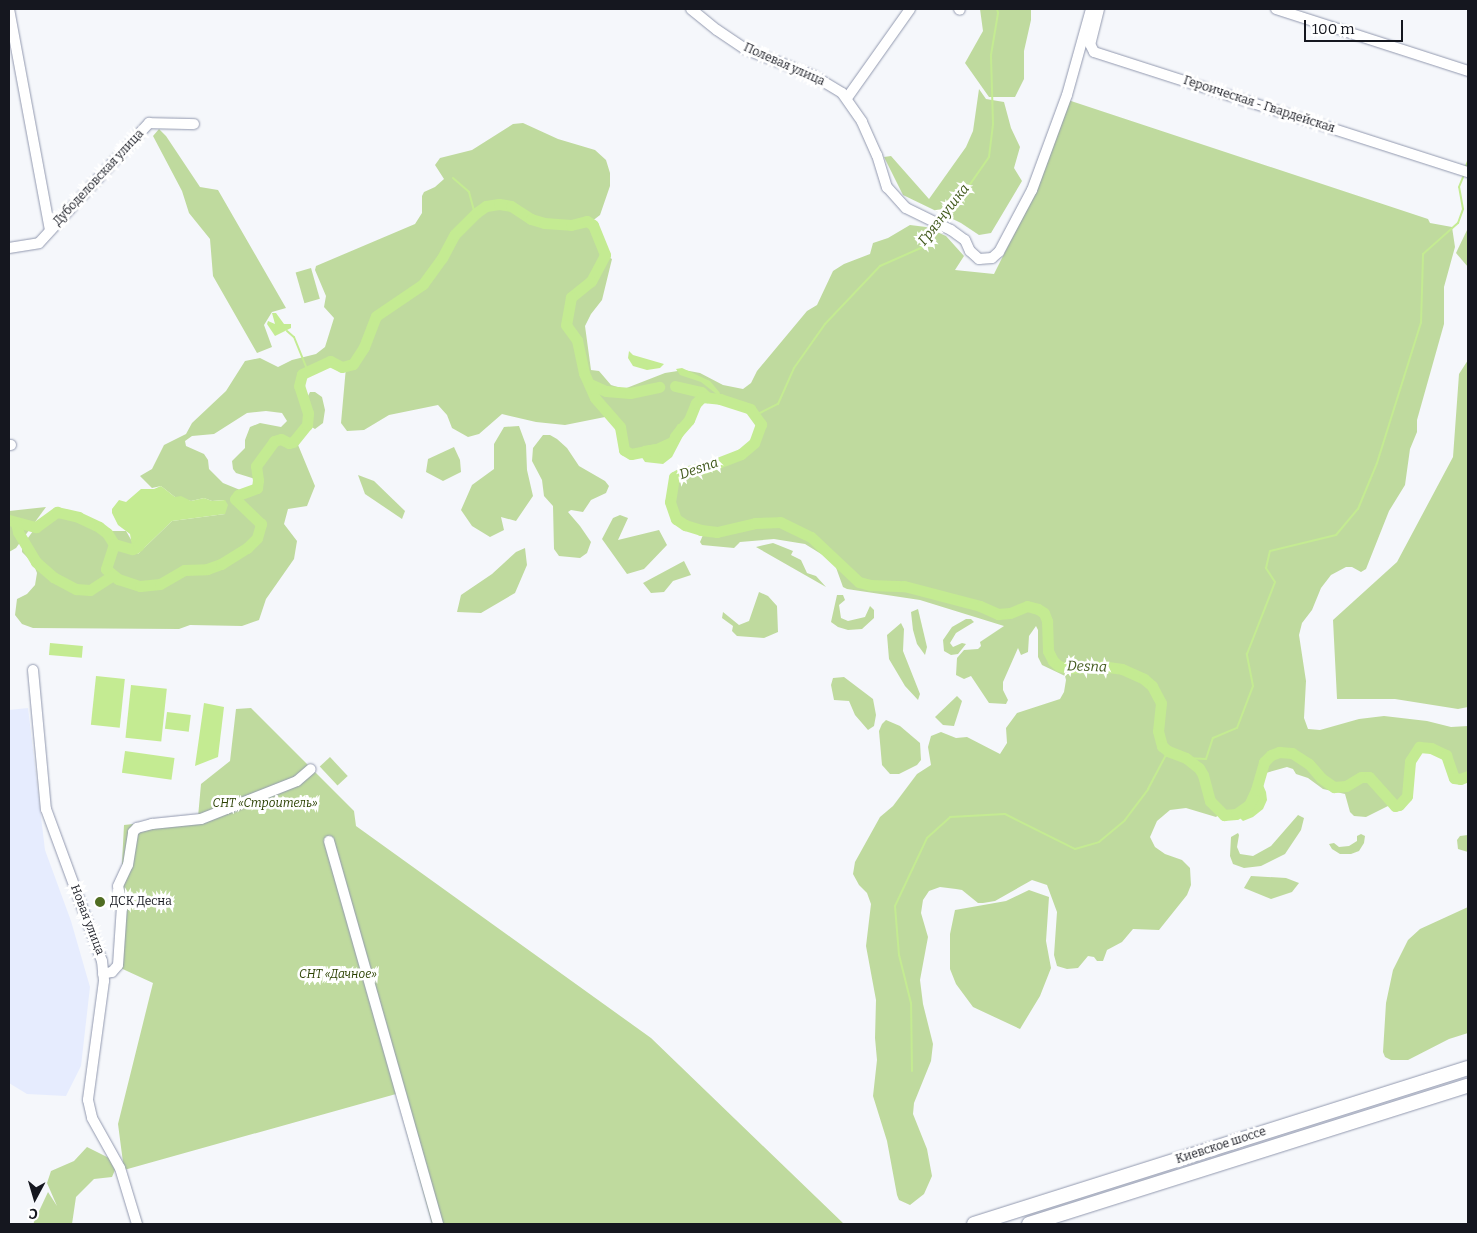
<!DOCTYPE html>
<meta charset="utf-8">
<style>
body{margin:0}
#map{position:relative;width:1477px;height:1233px;overflow:hidden;background:#f5f7fb;font-family:Bitter,serif}
div>[style]{position:absolute}
.built>*{inset:0;background:#e6ecfe}
.green>*{inset:0;background:#bfda9e;transform-origin:0 0}
.water>*{inset:0;background:#c4eb92;transform-origin:0 0}
.stream>*{height:2px;margin:-1px;padding:0 1px;transform-origin:1px;border-radius:1px;background:#c4eb92}
.river>*{height:11px;margin:-5.5px;padding:0 5.5px;transform-origin:5.5px;border-radius:5.5px;background:#c4eb92}
.roads{filter:drop-shadow(0 0 1px #9299af) drop-shadow(0 0 1px #9299af)}
.minor>*{height:10px;margin:-5px;padding:0 5px;transform-origin:5px;border-radius:5px;background:#fff}
.highway>*{height:14px;margin:-7px;padding:0 7px;transform-origin:7px;border-radius:7px;background:#fff}
.dots>*{width:14px;height:14px;translate:-50% -50%;box-sizing:border-box;border:2px solid #fff;border-radius:50%}
span{translate:-50% -50%;white-space:nowrap;text-align:center;line-height:1.15;-webkit-text-stroke:5px #fff;paint-order:stroke}
.street-label{font-size:12px;color:#15171f}
.park-label{font-size:12px;color:#2a4000;font-style:italic}
.poi-label{font-size:12px;color:#15171f}
.left{translate:0 -50%;text-align:left}
.water-label{font-size:14px;color:#41591c;font-style:italic}
.frame{position:absolute;inset:0;border:10px solid #15171f;pointer-events:none}
.north{position:absolute;left:10px;top:1173px;width:50px;height:50px;-webkit-text-stroke:4px #fff;paint-order:stroke;rotate:186deg;font-size:14px;font-weight:700;line-height:20px;text-align:center;color:#15171f}
.north::after{content:'';display:block;margin:auto;width:18px;height:22px;background:#15171f;clip-path:polygon(50% 0,100% 100%,50% 72%,0 100%)}
.scale{position:absolute;left:1304px;top:20px;width:99px;height:22px;box-sizing:border-box;border:2px solid #15171f;border-top:0;padding-left:6px;font-size:15px;line-height:18px;white-space:nowrap;color:#15171f;-webkit-text-stroke:4px #fff;paint-order:stroke}
</style>
<div id="map">
<div class="built">
<i style="clip-path:polygon(28px 708px,45px 850px,71px 921px,90px 987px,81px 1066px,66px 1096px,27px 1094px,9px 1083px,9px 710px)"></i>
</div>
<div class="green">
<i style="clip-path:polygon(980px 9px,1031px 9px,1031px 20px,1024px 51px,1024px 79px,1015px 97px,989px 97px,965px 63px,983px 31px)"></i>
<i style="clip-path:polygon(979px 89px,986px 99px,1004px 102px,1011px 128px,1020px 147px,1014px 168px,1022px 181px,991px 233px,979px 235px,961px 223px,903px 195px,884px 157px,891px 156px,929px 199px,966px 147px,973px 131px)"></i>
<i style="clip-path:polygon(evenodd,1068px 100px,1428px 219px,1430px 223px,1452px 227px,1455px 247px,1444px 287px,1444px 324px,1417px 420px,1417px 432px,1410px 449px,1405px 485px,1389px 511px,1366px 569px,1361px 572px,1352px 567px,1346px 567px,1331px 575px,1321px 588px,1312px 610px,1302px 623px,1299px 635px,1306px 681px,1304px 718px,1308px 729px,1320px 730px,1359px 719px,1384px 716px,1427px 721px,1451px 727px,1468px 726px,1468px 776px,1460px 779px,1454px 778px,1446px 755px,1431px 748px,1423px 746px,1414px 753px,1410px 761px,1407px 796px,1402px 803px,1395px 806px,1392px 804px,1366px 817px,1354px 816px,1350px 812px,1345px 794px,1323px 789px,1308px 778px,1296px 774px,1293px 769px,1287px 767px,1266px 773px,1260px 771px,1256px 790px,1249px 805px,1236px 814px,1221px 813px,1216px 817px,1186px 808px,1170px 810px,1157px 821px,1150px 837px,1155px 847px,1165px 854px,1182px 860px,1190px 868px,1191px 885px,1187px 895px,1159px 930px,1133px 929px,1122px 942px,1107px 950px,1103px 961px,1097px 961px,1094px 957px,1088px 956px,1078px 968px,1067px 969px,1057px 966px,1054px 955px,1057px 912px,1047px 885px,1032px 880px,995px 901px,983px 903px,978px 903px,962px 890px,956px 889px,940px 887px,929px 891px,923px 900px,921px 913px,928px 937px,920px 980px,923px 1004px,933px 1044px,931px 1061px,914px 1103px,913px 1114px,927px 1149px,932px 1176px,924px 1194px,910px 1205px,899px 1200px,897px 1195px,887px 1141px,873px 1096px,877px 1060px,875px 1038px,876px 1000px,866px 946px,871px 904px,867px 893px,859px 885px,853px 874px,855px 862px,880px 817px,893px 806px,917px 774px,931px 765px,928px 747px,931px 736px,941px 732px,956px 738px,967px 737px,1000px 754px,1007px 743px,1006px 728px,1017px 713px,1060px 699px,1064px 692px,1066px 680px,1065px 676px,1042px 665px,1038px 657px,1038px 630px,1036px 626px,1029px 636px,1028px 652px,1021px 655px,1018px 648px,1003px 682px,1003px 690px,1008px 700px,1006px 704px,989px 703px,971px 676px,964px 679px,956px 675px,957px 658px,964px 650px,978px 649px,981px 646px,980px 642px,1004px 626px,920px 600px,847px 589px,843px 587px,834px 562px,805px 544px,774px 539px,740px 542px,734px 548px,702px 545px,700px 542px,703px 535px,730px 534px,754px 524px,717px 532px,701px 530px,685px 525px,672px 513px,669px 497px,672px 481px,679px 473px,704px 468px,746px 451px,756px 439px,761px 425px,750px 409px,720px 399px,702px 397px,696px 403px,689px 420px,669px 444px,641px 454px,631px 454px,624px 450px,620px 427px,610px 416px,565px 425px,536px 422px,502px 414px,479px 434px,468px 437px,452px 428px,447px 415px,438px 405px,389px 415px,364px 430px,347px 431px,341px 423px,346px 367px,329px 361px,315px 366px,302px 374px,300px 378px,300px 390px,308px 413px,307px 425px,296px 440px,315px 486px,307px 506px,288px 509px,284px 524px,297px 541px,294px 559px,266px 599px,259px 620px,242px 626px,190px 625px,179px 629px,33px 628px,22px 624px,15px 615px,17px 599px,27px 594px,35px 585px,37px 573px,33px 563px,22px 552px,22px 546px,36px 527px,57px 512px,78px 517px,107px 533px,108px 531px,126px 531px,133px 543px,132px 549px,138px 554px,172px 521px,225px 514px,224px 500px,212px 501px,204px 498px,191px 501px,175px 497px,161px 486px,152px 488px,140px 476px,152px 469px,164px 445px,186px 434px,192px 423px,226px 391px,245px 361px,260px 358px,278px 367px,292px 360px,316px 354px,325px 347px,334px 318px,324px 307px,326px 296px,315px 270px,316px 266px,415px 224px,422px 213px,422px 196px,424px 192px,435px 187px,444px 179px,435px 165px,440px 158px,472px 150px,513px 124px,523px 123px,558px 139px,595px 150px,606px 160px,610px 173px,610px 186px,600px 215px,591px 222px,595px 228px,605px 255px,612px 259px,602px 300px,591px 314px,585px 326px,591px 370px,599px 371px,611px 385px,624px 389px,665px 373px,684px 370px,700px 373px,723px 385px,743px 389px,751px 383px,757px 371px,807px 311px,817px 305px,833px 271px,844px 264px,870px 254px,873px 243px,888px 238px,910px 225px,926px 227px,946px 236px,964px 256px,955px 270px,994px 274px,1037px 188px,1068px 100px,266px 411px,282px 413px,287px 421px,281px 427px,260px 423px,250px 427px,245px 440px,245px 448px,232px 461px,233px 469px,236px 473px,258px 480px,257px 488px,245px 492px,223px 483px,209px 469px,208px 460px,204px 454px,186px 446px,185px 441px,192px 436px,214px 434px,247px 413px,266px 411px)"></i>
<i style="clip-path:polygon(159px 129px,166px 136px,200px 187px,218px 190px,286px 308px,272px 312px,264px 325px,272px 347px,257px 353px,213px 276px,210px 239px,189px 213px,182px 191px,153px 136px)"></i>
<i style="clip-path:polygon(1468px 228px,1468px 267px,1456px 253px)"></i>
<i style="left:311px;top:268px;width:32px;height:16px;rotate:74deg"></i>
<i style="clip-path:polygon(1468px 360px,1468px 707px,1458px 709px,1395px 699px,1337px 699px,1333px 620px,1397px 562px,1453px 457px,1459px 374px)"></i>
<i style="clip-path:polygon(310px 392px,315px 392px,322px 397px,325px 410px,323px 423px,315px 429px,310px 426px,311px 409px,306px 400px)"></i>
<i style="clip-path:polygon(519px 426px,526px 445px,527px 470px,533px 496px,516px 521px,501px 517px,504px 530px,490px 537px,472px 526px,461px 510px,472px 485px,494px 469px,494px 444px,504px 427px)"></i>
<i style="clip-path:polygon(543px 435px,550px 435px,557px 439px,567px 448px,579px 466px,605px 481px,609px 486px,606px 493px,591px 500px,583px 512px,571px 510px,568px 512px,580px 526px,591px 542px,587px 553px,580px 558px,559px 556px,554px 549px,553px 506px,544px 496px,542px 480px,532px 461px,533px 448px)"></i>
<i style="clip-path:polygon(454px 447px,460px 460px,461px 472px,443px 481px,426px 472px,428px 459px)"></i>
<i style="clip-path:polygon(358px 475px,374px 481px,405px 511px,402px 519px,365px 494px)"></i>
<i style="clip-path:polygon(46px 507px,16px 548px,9px 552px,9px 511px)"></i>
<i style="clip-path:polygon(620px 515px,628px 518px,618px 540px,659px 530px,667px 545px,644px 569px,627px 574px,602px 539px,613px 518px)"></i>
<i style="clip-path:polygon(773px 543px,793px 551px,791px 555px,801px 560px,807px 573px,816px 576px,826px 587px,756px 547px)"></i>
<i style="clip-path:polygon(525px 548px,527px 565px,515px 593px,481px 613px,457px 612px,461px 595px,492px 574px,516px 552px)"></i>
<i style="clip-path:polygon(684px 561px,691px 575px,673px 581px,664px 592px,651px 593px,643px 583px)"></i>
<i style="clip-path:polygon(759px 592px,768px 596px,777px 606px,778px 632px,764px 638px,737px 636px,732px 631px,733px 626px,722px 618px,723px 612px,739px 625px,749px 621px)"></i>
<i style="clip-path:polygon(837px 595px,843px 595px,845px 600px,839px 605px,841px 618px,848px 621px,865px 617px,870px 606px,874px 610px,874px 618px,862px 629px,848px 630px,838px 627px,831px 622px)"></i>
<i style="clip-path:polygon(918px 609px,927px 647px,925px 655px,917px 644px,913px 630px,911px 612px)"></i>
<i style="clip-path:polygon(966px 619px,971px 619px,974px 622px,956px 633px,950px 643px,953px 647px,962px 643px,966px 644px,958px 654px,951px 655px,944px 651px,943px 640px,952px 627px)"></i>
<i style="clip-path:polygon(901px 623px,904px 629px,903px 651px,920px 694px,918px 700px,905px 686px,889px 659px,887px 635px)"></i>
<i style="clip-path:polygon(844px 677px,873px 699px,876px 715px,874px 726px,868px 730px,855px 715px,849px 701px,834px 700px,831px 685px,833px 678px)"></i>
<i style="clip-path:polygon(957px 696px,962px 701px,954px 726px,943px 725px,935px 717px)"></i>
<i style="clip-path:polygon(251px 708px,354px 811px,356px 826px,651px 1038px,844px 1224px,432px 1224px,396px 1094px,124px 1170px,118px 1124px,153px 983px,114px 965px,119px 919px,124px 825px,198px 817px,201px 784px,230px 761px,236px 709px)"></i>
<i style="clip-path:polygon(886px 720px,900px 726px,920px 743px,921px 760px,917px 765px,899px 774px,890px 774px,882px 765px,879px 731px,882px 724px)"></i>
<i style="left:330px;top:757px;width:26px;height:14px;rotate:47deg"></i>
<i style="clip-path:polygon(1298px 815px,1304px 818px,1301px 830px,1285px 854px,1261px 866px,1244px 868px,1233px 864px,1230px 856px,1231px 837px,1238px 833px,1239px 835px,1237px 847px,1240px 854px,1253px 856px,1271px 846px)"></i>
<i style="clip-path:polygon(1361px 834px,1365px 836px,1364px 843px,1359px 851px,1351px 854px,1340px 854px,1332px 849px,1329px 844px,1334px 843px,1339px 847px,1349px 846px,1357px 841px,1357px 836px)"></i>
<i style="clip-path:polygon(1468px 835px,1468px 852px,1458px 849px,1457px 840px,1460px 836px)"></i>
<i style="clip-path:polygon(1251px 876px,1286px 878px,1299px 883px,1292px 892px,1271px 899px,1244px 888px)"></i>
<i style="clip-path:polygon(1029px 890px,1049px 897px,1046px 941px,1051px 968px,1040px 996px,1020px 1029px,973px 1007px,956px 984px,950px 969px,950px 934px,955px 910px,1006px 901px)"></i>
<i style="clip-path:polygon(1468px 907px,1468px 1033px,1449px 1039px,1408px 1060px,1391px 1060px,1385px 1057px,1383px 1052px,1386px 1003px,1393px 970px,1408px 940px,1420px 929px)"></i>
<i style="clip-path:polygon(87px 1147px,109px 1158px,115px 1170px,112px 1177px,94px 1179px,76px 1197px,72px 1224px,33px 1224px,48px 1192px,57px 1206px,47px 1183px,51px 1171px,74px 1161px)"></i>
</div>
<div class="water">
<i style="clip-path:polygon(272px 313px,276px 313px,284px 324px,291px 324px,291px 328px,275px 336px,267px 324px,268px 321px,275px 324px)"></i>
<i style="clip-path:polygon(629px 351px,633px 355px,664px 364px,660px 368px,647px 370px,633px 366px,628px 358px)"></i>
<i style="clip-path:polygon(682px 368px,710px 381px,720px 393px,719px 396px,701px 382px,680px 375px,676px 369px)"></i>
<i style="clip-path:polygon(678px 424px,683px 424px,684px 434px,672px 457px,663px 464px,645px 462px,639px 453px,643px 446px,656px 444px,669px 438px)"></i>
<i style="clip-path:polygon(161px 486px,175px 497px,181px 496px,191px 501px,204px 498px,212px 501px,225px 500px,228px 505px,225px 514px,172px 521px,138px 554px,133px 552px,130px 534px,118px 525px,112px 513px,112px 509px,119px 500px,126px 502px,141px 489px,154px 489px)"></i>
<i style="left:50px;top:643px;width:33px;height:12px;rotate:5deg"></i>
<i style="left:96px;top:676px;width:29px;height:49px;rotate:6deg"></i>
<i style="left:131px;top:685px;width:36px;height:53px;rotate:6deg"></i>
<i style="clip-path:polygon(204px 703px,224px 707px,218px 757px,195px 766px)"></i>
<i style="left:167px;top:712px;width:24px;height:17px;rotate:7deg"></i>
<i style="left:125px;top:751px;width:50px;height:22px;rotate:8deg"></i>
<i style="clip-path:polygon(1258px 783px,1263px 785px,1266px 792px,1267px 800px,1263px 809px,1253px 817px,1243px 821px,1236px 814px,1249px 805px)"></i>
</div>
<div class="stream">
<i style="left:1466px;top:166px;width:5px;rotate:-68deg"></i>
<i style="left:453px;top:178px;width:21px;rotate:41deg"></i>
<i style="left:469px;top:192px;width:24px;rotate:75deg"></i>
<i style="left:943px;top:223px;width:80px;rotate:-55.1deg"></i>
<i style="left:989px;top:157px;width:33px;rotate:-83deg"></i>
<i style="left:993px;top:124px;width:69px;rotate:-91.7deg"></i>
<i style="left:991px;top:55px;width:43px;rotate:-80.5deg"></i>
<i style="left:998px;top:13px;width:4px;rotate:-104deg"></i>
<i style="left:287px;top:331px;width:9px;rotate:41deg"></i>
<i style="left:294px;top:337px;width:35px;rotate:68deg"></i>
<i style="left:756px;top:415px;width:25px;rotate:-27deg"></i>
<i style="left:778px;top:404px;width:39px;rotate:-66deg"></i>
<i style="left:794px;top:368px;width:54px;rotate:-54.8deg"></i>
<i style="left:825px;top:324px;width:80px;rotate:-46.5deg"></i>
<i style="left:880px;top:266px;width:47px;rotate:-23.8deg"></i>
<i style="left:923px;top:247px;width:23px;rotate:-50deg"></i>
<i style="left:1186px;top:758px;width:20px;rotate:3deg"></i>
<i style="left:1206px;top:759px;width:22px;rotate:-72deg"></i>
<i style="left:1213px;top:738px;width:26px;rotate:-23deg"></i>
<i style="left:1237px;top:728px;width:45px;rotate:-69.1deg"></i>
<i style="left:1253px;top:686px;width:33px;rotate:-101deg"></i>
<i style="left:1247px;top:654px;width:77px;rotate:-68.7deg"></i>
<i style="left:1275px;top:582px;width:17px;rotate:-123deg"></i>
<i style="left:1266px;top:568px;width:17px;rotate:-77deg"></i>
<i style="left:1270px;top:551px;width:68px;rotate:-13.6deg"></i>
<i style="left:1336px;top:535px;width:34px;rotate:-50deg"></i>
<i style="left:1358px;top:509px;width:50px;rotate:-67.6deg"></i>
<i style="left:1377px;top:463px;width:147px;rotate:-72.6deg"></i>
<i style="left:1421px;top:323px;width:69px;rotate:-88.3deg"></i>
<i style="left:1423px;top:254px;width:47px;rotate:-41.5deg"></i>
<i style="left:1458px;top:223px;width:15px;rotate:-70deg"></i>
<i style="left:1463px;top:209px;width:22px;rotate:-100deg"></i>
<i style="left:1459px;top:187px;width:11px;rotate:-68deg"></i>
<i style="left:912px;top:1071px;width:68px;rotate:-90.8deg"></i>
<i style="left:911px;top:1003px;width:49px;rotate:-104deg"></i>
<i style="left:899px;top:955px;width:49px;rotate:-94.7deg"></i>
<i style="left:895px;top:906px;width:75px;rotate:-64.8deg"></i>
<i style="left:927px;top:838px;width:31px;rotate:-42deg"></i>
<i style="left:950px;top:817px;width:55px;rotate:-3.1deg"></i>
<i style="left:1005px;top:814px;width:78px;rotate:26.6deg"></i>
<i style="left:1075px;top:849px;width:25px;rotate:-16deg"></i>
<i style="left:1099px;top:842px;width:34px;rotate:-40deg"></i>
<i style="left:1125px;top:820px;width:39px;rotate:-53deg"></i>
<i style="left:1148px;top:789px;width:43px;rotate:-62.2deg"></i>
</div>
<div class="river">
<i style="left:590px;top:384px;width:17px;rotate:24deg"></i>
<i style="left:606px;top:391px;width:24px;rotate:5deg"></i>
<i style="left:630px;top:393px;width:30px;rotate:-12deg"></i>
<i style="left:675px;top:386px;width:27px;rotate:13deg"></i>
<i style="left:701px;top:392px;width:8px;rotate:40deg"></i>
<i style="left:675px;top:436px;width:21px;rotate:-49deg"></i>
<i style="left:689px;top:420px;width:18px;rotate:-68deg"></i>
<i style="left:696px;top:403px;width:8px;rotate:-45deg"></i>
<i style="left:702px;top:397px;width:18px;rotate:6deg"></i>
<i style="left:720px;top:399px;width:32px;rotate:18deg"></i>
<i style="left:750px;top:409px;width:19px;rotate:54deg"></i>
<i style="left:761px;top:424px;width:20px;rotate:110deg"></i>
<i style="left:754px;top:443px;width:17px;rotate:140deg"></i>
<i style="left:741px;top:454px;width:40px;rotate:159deg"></i>
<i style="left:704px;top:468px;width:21px;rotate:169deg"></i>
<i style="left:683px;top:472px;width:10px;rotate:151deg"></i>
<i style="left:674px;top:477px;width:25px;rotate:99deg"></i>
<i style="left:670px;top:502px;width:18px;rotate:71deg"></i>
<i style="left:676px;top:519px;width:11px;rotate:34deg"></i>
<i style="left:685px;top:525px;width:17px;rotate:17deg"></i>
<i style="left:701px;top:530px;width:16px;rotate:7deg"></i>
<i style="left:717px;top:532px;width:39px;rotate:-13deg"></i>
<i style="left:755px;top:523px;width:25px;rotate:-2deg"></i>
<i style="left:780px;top:522px;width:34px;rotate:26deg"></i>
<i style="left:811px;top:537px;width:66px;rotate:43.2deg"></i>
<i style="left:859px;top:582px;width:11px;rotate:15deg"></i>
<i style="left:870px;top:585px;width:34px;rotate:2deg"></i>
<i style="left:904px;top:586px;width:79px;rotate:14.7deg"></i>
<i style="left:980px;top:606px;width:20px;rotate:24deg"></i>
<i style="left:998px;top:614px;width:12px;rotate:-5deg"></i>
<i style="left:1010px;top:613px;width:18px;rotate:-22deg"></i>
<i style="left:1027px;top:606px;width:11px;rotate:15deg"></i>
<i style="left:1038px;top:609px;width:7px;rotate:34deg"></i>
<i style="left:1044px;top:613px;width:9px;rotate:69deg"></i>
<i style="left:1047px;top:621px;width:30px;rotate:88deg"></i>
<i style="left:1048px;top:651px;width:11px;rotate:63deg"></i>
<i style="left:1053px;top:661px;width:8px;rotate:40deg"></i>
<i style="left:1059px;top:666px;width:9px;rotate:13deg"></i>
<i style="left:1068px;top:668px;width:33px;rotate:-3deg"></i>
<i style="left:1101px;top:666px;width:21px;rotate:8deg"></i>
<i style="left:1122px;top:669px;width:24px;rotate:24deg"></i>
<i style="left:1144px;top:679px;width:11px;rotate:41deg"></i>
<i style="left:1152px;top:686px;width:19px;rotate:62deg"></i>
<i style="left:1161px;top:703px;width:28px;rotate:96deg"></i>
<i style="left:1158px;top:731px;width:16px;rotate:75deg"></i>
<i style="left:1162px;top:746px;width:8px;rotate:40deg"></i>
<i style="left:1168px;top:751px;width:19px;rotate:21deg"></i>
<i style="left:1186px;top:758px;width:16px;rotate:38deg"></i>
<i style="left:1199px;top:768px;width:8px;rotate:60deg"></i>
<i style="left:1203px;top:775px;width:27px;rotate:75deg"></i>
<i style="left:1210px;top:801px;width:20px;rotate:45deg"></i>
<i style="left:1224px;top:815px;width:12px;rotate:-5deg"></i>
<i style="left:1236px;top:814px;width:16px;rotate:-35deg"></i>
<i style="left:1249px;top:805px;width:17px;rotate:-65deg"></i>
<i style="left:1256px;top:790px;width:29px;rotate:-74deg"></i>
<i style="left:1264px;top:762px;width:10px;rotate:-45deg"></i>
<i style="left:1271px;top:755px;width:9px;rotate:-21deg"></i>
<i style="left:1279px;top:752px;width:13px;rotate:4deg"></i>
<i style="left:1292px;top:753px;width:20px;rotate:33deg"></i>
<i style="left:1309px;top:764px;width:18px;rotate:49deg"></i>
<i style="left:1321px;top:778px;width:16px;rotate:35deg"></i>
<i style="left:1334px;top:787px;width:12px;rotate:-5deg"></i>
<i style="left:1346px;top:786px;width:17px;rotate:-31deg"></i>
<i style="left:1361px;top:777px;width:8px"></i>
<i style="left:1369px;top:777px;width:39px;rotate:48deg"></i>
<i style="left:1395px;top:806px;width:4px;rotate:-14deg"></i>
<i style="left:1399px;top:805px;width:12px;rotate:-48deg"></i>
<i style="left:1407px;top:796px;width:35px;rotate:-85deg"></i>
<i style="left:1410px;top:761px;width:17px;rotate:-57deg"></i>
<i style="left:1419px;top:747px;width:12px;rotate:5deg"></i>
<i style="left:1431px;top:748px;width:17px;rotate:25deg"></i>
<i style="left:1446px;top:755px;width:24px;rotate:71deg"></i>
<i style="left:1454px;top:778px;width:6px;rotate:9deg"></i>
<i style="left:1460px;top:779px;width:9px;rotate:-21deg"></i>
<i style="left:9px;top:520px;width:28px;rotate:15deg"></i>
<i style="left:36px;top:527px;width:26px;rotate:-36deg"></i>
<i style="left:57px;top:512px;width:22px;rotate:13deg"></i>
<i style="left:78px;top:517px;width:23px;rotate:25deg"></i>
<i style="left:99px;top:527px;width:10px;rotate:37deg"></i>
<i style="left:107px;top:533px;width:13px;rotate:58deg"></i>
<i style="left:114px;top:544px;width:26px;rotate:108deg"></i>
<i style="left:106px;top:569px;width:16px;rotate:40deg"></i>
<i style="left:118px;top:579px;width:23px;rotate:18deg"></i>
<i style="left:140px;top:586px;width:20px;rotate:-6deg"></i>
<i style="left:160px;top:584px;width:28px;rotate:-30deg"></i>
<i style="left:184px;top:570px;width:23px;rotate:-2deg"></i>
<i style="left:207px;top:569px;width:15px;rotate:-20deg"></i>
<i style="left:221px;top:564px;width:31px;rotate:-32deg"></i>
<i style="left:247px;top:548px;width:14px;rotate:-45deg"></i>
<i style="left:257px;top:538px;width:15px;rotate:-74deg"></i>
<i style="left:261px;top:524px;width:36px;rotate:-136deg"></i>
<i style="left:235px;top:499px;width:5px;rotate:-53deg"></i>
<i style="left:238px;top:495px;width:20px;rotate:-20deg"></i>
<i style="left:257px;top:488px;width:8px;rotate:-83deg"></i>
<i style="left:258px;top:480px;width:14px;rotate:-98deg"></i>
<i style="left:256px;top:466px;width:31px;rotate:-54deg"></i>
<i style="left:274px;top:441px;width:7px;rotate:-16deg"></i>
<i style="left:281px;top:439px;width:9px;rotate:27deg"></i>
<i style="left:289px;top:443px;width:4px;rotate:-14deg"></i>
<i style="left:293px;top:442px;width:22px;rotate:-51deg"></i>
<i style="left:307px;top:425px;width:12px;rotate:-85deg"></i>
<i style="left:308px;top:413px;width:28px;rotate:-108deg"></i>
<i style="left:299px;top:386px;width:12px;rotate:-76deg"></i>
<i style="left:302px;top:374px;width:31px;rotate:-25deg"></i>
<i style="left:330px;top:361px;width:13px;rotate:27deg"></i>
<i style="left:342px;top:367px;width:11px;rotate:-15deg"></i>
<i style="left:353px;top:364px;width:20px;rotate:-57deg"></i>
<i style="left:364px;top:347px;width:33px;rotate:-69deg"></i>
<i style="left:376px;top:316px;width:57px;rotate:-34.2deg"></i>
<i style="left:423px;top:284px;width:32px;rotate:-54deg"></i>
<i style="left:442px;top:258px;width:27px;rotate:-62deg"></i>
<i style="left:455px;top:234px;width:30px;rotate:-45deg"></i>
<i style="left:476px;top:213px;width:12px;rotate:-35deg"></i>
<i style="left:486px;top:206px;width:13px;rotate:-9deg"></i>
<i style="left:499px;top:204px;width:12px;rotate:9deg"></i>
<i style="left:511px;top:206px;width:24px;rotate:33deg"></i>
<i style="left:531px;top:219px;width:14px;rotate:17deg"></i>
<i style="left:544px;top:223px;width:27px;rotate:4deg"></i>
<i style="left:571px;top:225px;width:16px;rotate:-14deg"></i>
<i style="left:587px;top:221px;width:7px;rotate:34deg"></i>
<i style="left:593px;top:225px;width:32px;rotate:68deg"></i>
<i style="left:605px;top:255px;width:30px;rotate:118deg"></i>
<i style="left:591px;top:281px;width:26px;rotate:141deg"></i>
<i style="left:571px;top:297px;width:28px;rotate:100deg"></i>
<i style="left:566px;top:325px;width:19px;rotate:54deg"></i>
<i style="left:577px;top:340px;width:34px;rotate:78deg"></i>
<i style="left:584px;top:373px;width:27px;rotate:66deg"></i>
<i style="left:595px;top:398px;width:38px;rotate:49deg"></i>
<i style="left:620px;top:427px;width:23px;rotate:80deg"></i>
<i style="left:624px;top:450px;width:8px;rotate:30deg"></i>
<i style="left:631px;top:454px;width:25px;rotate:-11deg"></i>
<i style="left:16px;top:523px;width:9px;rotate:77deg"></i>
<i style="left:18px;top:532px;width:35px;rotate:59deg"></i>
<i style="left:36px;top:562px;width:23px;rotate:41deg"></i>
<i style="left:53px;top:577px;width:26px;rotate:28deg"></i>
<i style="left:76px;top:589px;width:14px;rotate:4deg"></i>
<i style="left:90px;top:590px;width:27px;rotate:-33deg"></i>
<i style="left:114px;top:544px;width:19px;rotate:16deg"></i>
<i style="left:132px;top:549px;width:7px;rotate:-27deg"></i>
<i style="left:138px;top:546px;width:7px;rotate:-56deg"></i>
</div>
<div class="roads">
<div class="minor">
<i style="left:9px;top:9px;width:225px;rotate:79.5deg"></i>
<i style="left:691px;top:9px;width:33px;rotate:39deg"></i>
<i style="left:717px;top:30px;width:34px;rotate:34deg"></i>
<i style="left:745px;top:49px;width:74px;rotate:21.4deg"></i>
<i style="left:814px;top:76px;width:33px;rotate:31deg"></i>
<i style="left:842px;top:93px;width:35px;rotate:55deg"></i>
<i style="left:862px;top:122px;width:36px;rotate:66deg"></i>
<i style="left:877px;top:155px;width:34px;rotate:73deg"></i>
<i style="left:887px;top:187px;width:28px;rotate:48deg"></i>
<i style="left:906px;top:208px;width:50px;rotate:26.1deg"></i>
<i style="left:951px;top:230px;width:17px;rotate:36deg"></i>
<i style="left:965px;top:240px;width:12px;rotate:66deg"></i>
<i style="left:970px;top:251px;width:12px;rotate:42deg"></i>
<i style="left:979px;top:259px;width:13px;rotate:-4deg"></i>
<i style="left:992px;top:258px;width:9px;rotate:-41deg"></i>
<i style="left:999px;top:252px;width:70px;rotate:-62deg"></i>
<i style="left:1032px;top:190px;width:101px;rotate:-69.8deg"></i>
<i style="left:1067px;top:95px;width:89px;rotate:-74.4deg"></i>
<i style="left:959px;top:9px;width:1px;rotate:45deg"></i>
<i style="left:1099px;top:9px;width:36px;rotate:104deg"></i>
<i style="left:1090px;top:44px;width:9px;rotate:63deg"></i>
<i style="left:1094px;top:52px;width:393px;rotate:17.8deg"></i>
<i style="left:1276px;top:9px;width:202px;rotate:17.9deg"></i>
<i style="left:847px;top:98px;width:109px;rotate:-54.7deg"></i>
<i style="left:9px;top:248px;width:30px;rotate:-9deg"></i>
<i style="left:39px;top:243px;width:163px;rotate:-47.5deg"></i>
<i style="left:149px;top:123px;width:45px;rotate:1.3deg"></i>
<i style="left:9px;top:445px;width:2px"></i>
<i style="left:33px;top:670px;width:140px;rotate:84.7deg"></i>
<i style="left:46px;top:809px;width:162px;rotate:69.8deg"></i>
<i style="left:102px;top:961px;width:20px;rotate:84deg"></i>
<i style="left:104px;top:981px;width:120px;rotate:97.7deg"></i>
<i style="left:88px;top:1100px;width:18px;rotate:77deg"></i>
<i style="left:92px;top:1118px;width:57px;rotate:60.8deg"></i>
<i style="left:120px;top:1168px;width:59px;rotate:73.1deg"></i>
<i style="left:329px;top:841px;width:398px;rotate:74.1deg"></i>
<i style="left:103px;top:974px;width:9px;rotate:-13deg"></i>
<i style="left:112px;top:972px;width:9px;rotate:-49deg"></i>
<i style="left:118px;top:965px;width:59px;rotate:-86.1deg"></i>
<i style="left:122px;top:906px;width:20px;rotate:-101deg"></i>
<i style="left:118px;top:886px;width:23px;rotate:-65deg"></i>
<i style="left:128px;top:865px;width:33px;rotate:-81deg"></i>
<i style="left:133px;top:832px;width:6px;rotate:-45deg"></i>
<i style="left:137px;top:828px;width:16px;rotate:-15deg"></i>
<i style="left:152px;top:824px;width:49px;rotate:-5.8deg"></i>
<i style="left:201px;top:819px;width:103px;rotate:-21.6deg"></i>
<i style="left:297px;top:781px;width:18px;rotate:-41deg"></i>
</div>
<div class="highway">
<i style="left:974px;top:1224px;width:518px;rotate:-17.53deg"></i>
<i style="left:1029px;top:1224px;width:460px;rotate:-17.5deg"></i>
</div>
</div>
<div class="dots">
<i style="left:100px;top:902px;background:#506d22"></i>
</div>
<div class="street-label">
<span style="left:784px;top:65px;rotate:24deg">Полевая улица</span>
<span style="left:1259px;top:105px;rotate:18deg">Героическая - Гвардейская</span>
<span style="left:99px;top:178px;rotate:-47deg">Дубоделовская улица</span>
<span style="left:87px;top:920px;rotate:69deg">Новая улица</span>
<span style="left:1221px;top:1146px;rotate:-18deg">Киевское шоссе</span>
</div>
<div class="park-label">
<span style="left:265px;top:804px">СНТ «Строитель»</span>
<span style="left:338px;top:975px">СНТ «Дачное»</span>
</div>
<div class="poi-label">
<span class="left" style="left:110px;top:902px">ДСК Десна</span>
</div>
<div class="water-label">
<span style="left:944px;top:215px;rotate:-52deg">Грязнушка</span>
<span style="left:699px;top:469px;rotate:-19deg">Desna</span>
<span style="left:1087px;top:667px;rotate:2deg">Desna</span>
</div>
<div class="frame"></div>
<div class="north">С</div>
<div class="scale">100 m</div>
</div>
